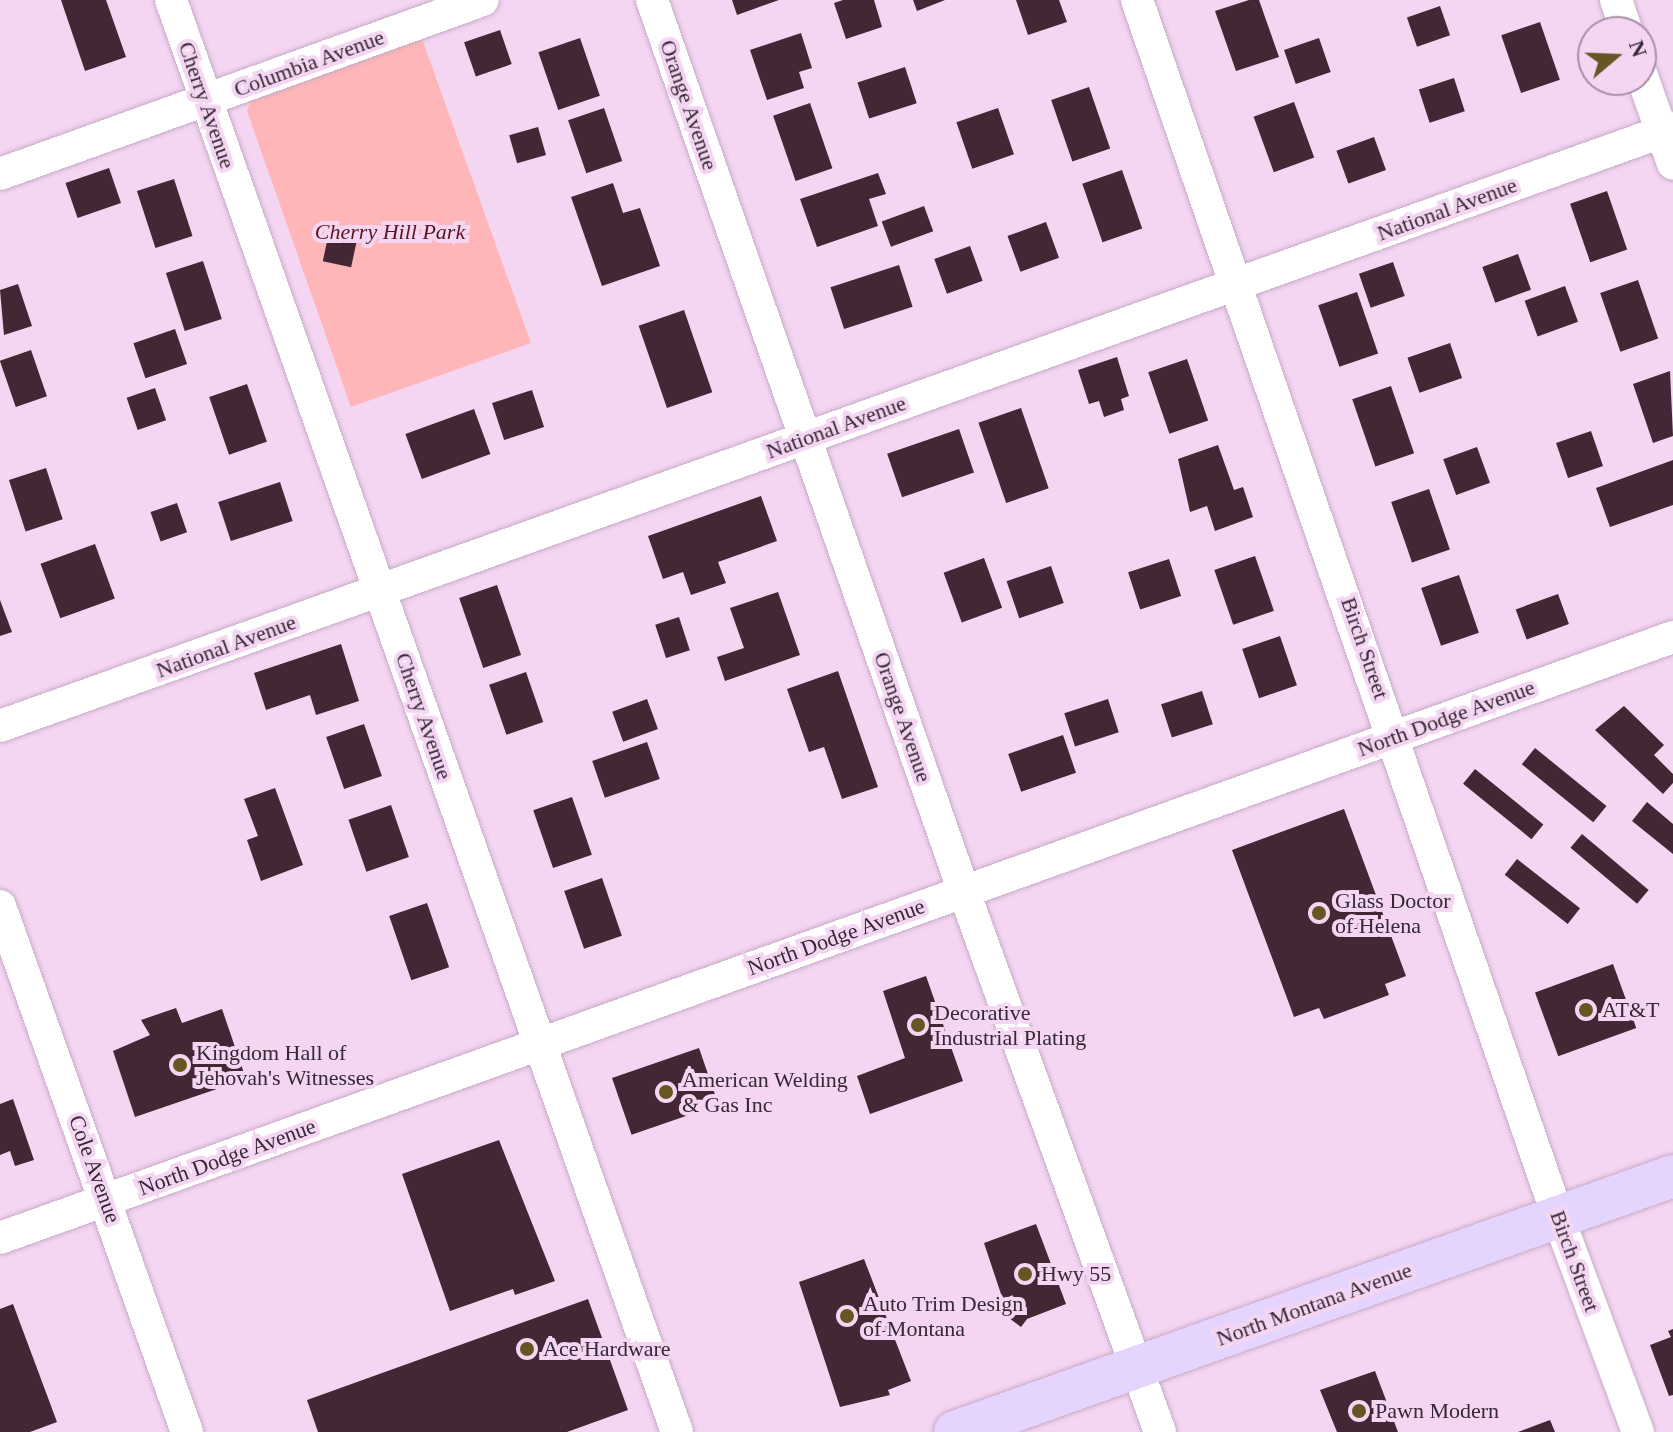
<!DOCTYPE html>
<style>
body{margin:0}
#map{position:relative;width:1673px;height:1432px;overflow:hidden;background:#f4d6f2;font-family:"Times New Roman",serif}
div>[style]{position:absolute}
.green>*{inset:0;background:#ffb6b8}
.building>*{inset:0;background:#442734;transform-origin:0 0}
.roads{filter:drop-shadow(0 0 2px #c8acc7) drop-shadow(0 0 2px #c8acc7)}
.minor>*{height:32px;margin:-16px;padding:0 16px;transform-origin:16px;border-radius:16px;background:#fff}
.major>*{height:42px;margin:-21px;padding:0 21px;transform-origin:21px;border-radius:21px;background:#e5d4fd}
.dots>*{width:22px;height:22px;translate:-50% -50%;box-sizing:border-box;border:4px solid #f4d6f2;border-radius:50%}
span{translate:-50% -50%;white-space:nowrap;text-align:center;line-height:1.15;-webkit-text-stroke:8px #f4d6f2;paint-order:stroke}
.street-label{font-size:22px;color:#342934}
.park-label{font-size:22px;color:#5e131f;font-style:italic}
.poi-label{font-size:22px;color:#342934}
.left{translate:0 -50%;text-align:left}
.north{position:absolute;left:1577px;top:16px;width:80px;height:80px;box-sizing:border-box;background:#f4d6f2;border:2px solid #a791a6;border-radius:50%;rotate:71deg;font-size:22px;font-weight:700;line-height:32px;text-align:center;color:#342934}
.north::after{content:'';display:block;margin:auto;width:28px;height:36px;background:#675623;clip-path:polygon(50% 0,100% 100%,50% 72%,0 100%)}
</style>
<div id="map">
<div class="green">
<i style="clip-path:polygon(421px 36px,531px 343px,351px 407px,247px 111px,251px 100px)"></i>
</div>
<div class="building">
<i style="clip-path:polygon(61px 0,106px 0,126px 57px,85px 71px)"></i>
<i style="clip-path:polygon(732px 0,779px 0,737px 15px)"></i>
<i style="clip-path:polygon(843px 0,874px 0,882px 27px,846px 39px,834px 3px)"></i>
<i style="clip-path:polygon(913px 0,945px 0,917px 11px)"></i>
<i style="clip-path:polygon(1016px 0,1059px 0,1067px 22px,1028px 35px)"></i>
<i style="clip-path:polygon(1249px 0,1259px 0,1279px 57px,1236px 71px,1215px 11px)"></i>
<i style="left:1440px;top:6px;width:31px;height:35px;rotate:71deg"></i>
<i style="left:1540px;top:22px;width:61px;height:41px;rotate:71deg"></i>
<i style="left:500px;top:30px;width:36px;height:38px;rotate:71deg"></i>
<i style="clip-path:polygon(801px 33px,812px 68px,799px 72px,804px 88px,767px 100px,750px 50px)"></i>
<i style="left:580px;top:38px;width:61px;height:44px;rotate:71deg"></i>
<i style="left:1319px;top:38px;width:36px;height:37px;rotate:71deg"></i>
<i style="left:905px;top:67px;width:38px;height:50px;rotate:72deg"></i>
<i style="left:1454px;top:78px;width:35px;height:37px;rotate:72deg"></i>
<i style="left:1089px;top:87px;width:65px;height:40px;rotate:71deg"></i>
<i style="left:1294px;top:102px;width:59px;height:43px;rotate:70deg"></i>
<i style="left:810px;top:103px;width:69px;height:39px;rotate:71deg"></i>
<i style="left:604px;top:108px;width:56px;height:38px;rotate:71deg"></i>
<i style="left:998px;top:108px;width:49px;height:44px;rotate:71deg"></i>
<i style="left:538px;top:127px;width:29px;height:30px;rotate:74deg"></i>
<i style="left:1374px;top:137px;width:35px;height:40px;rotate:70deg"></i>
<i style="left:109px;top:168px;width:37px;height:46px;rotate:71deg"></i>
<i style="left:1122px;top:170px;width:62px;height:42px;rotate:71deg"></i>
<i style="clip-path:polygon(878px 173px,886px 194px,869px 199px,878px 226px,817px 247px,800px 199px)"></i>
<i style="left:174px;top:179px;width:60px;height:39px;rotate:72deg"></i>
<i style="clip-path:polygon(613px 183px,623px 213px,640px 208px,660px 266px,602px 286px,571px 197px)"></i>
<i style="left:1607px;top:191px;width:62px;height:39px;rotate:71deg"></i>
<i style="left:924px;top:206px;width:27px;height:45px;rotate:70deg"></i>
<i style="left:1046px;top:222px;width:38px;height:41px;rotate:70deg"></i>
<i style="left:329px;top:232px;width:29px;height:30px;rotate:12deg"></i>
<i style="left:970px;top:246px;width:37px;height:38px;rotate:70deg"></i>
<i style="left:1518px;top:254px;width:38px;height:38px;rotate:70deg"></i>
<i style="left:203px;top:261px;width:61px;height:39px;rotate:72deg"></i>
<i style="left:1393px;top:262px;width:36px;height:36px;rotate:71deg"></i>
<i style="left:899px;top:265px;width:44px;height:72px;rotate:72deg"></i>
<i style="left:1638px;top:280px;width:62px;height:40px;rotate:71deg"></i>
<i style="clip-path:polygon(18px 284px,32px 326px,4px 335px,0 290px)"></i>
<i style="left:1565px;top:286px;width:38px;height:43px;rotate:70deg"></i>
<i style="left:1357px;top:292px;width:65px;height:41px;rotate:71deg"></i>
<i style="left:684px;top:310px;width:87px;height:48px;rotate:71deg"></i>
<i style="left:175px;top:329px;width:37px;height:44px;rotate:71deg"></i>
<i style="left:1450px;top:343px;width:37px;height:45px;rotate:71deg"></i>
<i style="left:31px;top:350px;width:49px;height:33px;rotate:71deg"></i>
<i style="clip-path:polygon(1117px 357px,1129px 396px,1121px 399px,1124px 410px,1104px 417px,1099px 401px,1089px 404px,1078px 370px)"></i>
<i style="left:1187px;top:359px;width:65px;height:41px;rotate:71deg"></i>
<i style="clip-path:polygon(1670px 371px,1673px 436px,1653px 443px,1633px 384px)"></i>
<i style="left:247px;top:384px;width:61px;height:40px;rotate:71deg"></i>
<i style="left:1391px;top:386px;width:71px;height:41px;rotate:71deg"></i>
<i style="left:155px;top:388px;width:34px;height:30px;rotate:71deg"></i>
<i style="left:532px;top:390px;width:39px;height:42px;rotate:72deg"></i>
<i style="left:1021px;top:408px;width:85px;height:45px;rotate:71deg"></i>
<i style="left:474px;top:409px;width:48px;height:73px;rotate:70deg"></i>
<i style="left:959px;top:429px;width:46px;height:76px;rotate:71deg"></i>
<i style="left:1591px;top:431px;width:37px;height:37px;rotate:71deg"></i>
<i style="clip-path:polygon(1218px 445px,1234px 490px,1243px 487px,1253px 517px,1215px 531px,1207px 506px,1190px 512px,1178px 459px)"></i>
<i style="left:1477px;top:447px;width:38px;height:36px;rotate:70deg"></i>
<i style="clip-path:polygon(1673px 460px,1673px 505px,1610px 527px,1596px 488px)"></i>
<i style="left:46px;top:468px;width:54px;height:39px;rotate:72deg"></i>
<i style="left:280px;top:482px;width:41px;height:65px;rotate:72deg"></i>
<i style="left:1429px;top:489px;width:64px;height:40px;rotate:71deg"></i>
<i style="clip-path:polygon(761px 496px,777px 541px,718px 562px,726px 583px,691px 595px,683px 572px,663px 579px,648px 536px)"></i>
<i style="left:177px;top:503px;width:31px;height:28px;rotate:71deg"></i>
<i style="left:95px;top:544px;width:58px;height:58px;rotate:70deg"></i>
<i style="left:1255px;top:556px;width:58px;height:43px;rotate:71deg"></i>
<i style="left:984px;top:558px;width:53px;height:43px;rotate:70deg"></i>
<i style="left:1169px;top:559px;width:39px;height:43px;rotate:72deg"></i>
<i style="left:1051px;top:566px;width:39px;height:47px;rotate:71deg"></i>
<i style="left:1459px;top:575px;width:61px;height:40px;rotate:71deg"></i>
<i style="left:497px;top:585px;width:74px;height:40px;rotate:71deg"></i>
<i style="clip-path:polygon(778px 592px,800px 655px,725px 681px,717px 657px,744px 648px,730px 608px)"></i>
<i style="left:1558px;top:594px;width:32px;height:45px;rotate:70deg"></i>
<i style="clip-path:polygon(0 600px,12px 632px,0 636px)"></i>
<i style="left:679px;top:617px;width:35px;height:25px;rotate:72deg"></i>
<i style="left:1280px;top:636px;width:52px;height:40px;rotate:71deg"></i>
<i style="clip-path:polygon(341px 644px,359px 701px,316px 715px,310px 695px,266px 710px,254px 673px)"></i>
<i style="clip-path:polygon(838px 671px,878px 787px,842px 799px,824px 747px,809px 752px,787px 689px)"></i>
<i style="left:526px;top:672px;width:53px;height:39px;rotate:71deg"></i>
<i style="left:1202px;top:691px;width:35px;height:43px;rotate:72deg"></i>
<i style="left:647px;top:699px;width:32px;height:37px;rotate:70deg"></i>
<i style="left:1108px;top:699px;width:35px;height:46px;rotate:72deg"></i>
<i style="clip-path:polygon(1624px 706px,1664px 745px,1654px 755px,1673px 774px,1673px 783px,1663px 794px,1595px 730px)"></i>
<i style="left:364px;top:724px;width:55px;height:40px;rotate:71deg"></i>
<i style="left:1063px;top:735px;width:40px;height:58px;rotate:71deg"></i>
<i style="left:647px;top:742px;width:39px;height:58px;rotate:71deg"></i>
<i style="left:1535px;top:748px;width:92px;height:21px;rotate:39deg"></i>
<i style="left:1475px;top:769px;width:88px;height:19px;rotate:39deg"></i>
<i style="clip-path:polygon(275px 788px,303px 865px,261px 881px,247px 840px,258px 836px,244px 799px)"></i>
<i style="left:572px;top:797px;width:61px;height:41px;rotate:71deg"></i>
<i style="clip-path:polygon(1647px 802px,1673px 824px,1673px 854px,1632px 821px)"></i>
<i style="left:391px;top:805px;width:55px;height:45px;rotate:71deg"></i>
<i style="clip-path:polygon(1344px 809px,1406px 976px,1385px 984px,1389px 995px,1324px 1019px,1319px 1008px,1294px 1017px,1232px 850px)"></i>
<i style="left:1582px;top:834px;width:87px;height:18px;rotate:40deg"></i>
<i style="left:1517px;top:859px;width:80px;height:20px;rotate:38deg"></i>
<i style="left:602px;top:878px;width:61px;height:40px;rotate:71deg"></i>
<i style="left:427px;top:903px;width:68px;height:40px;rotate:71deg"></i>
<i style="left:1613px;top:964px;width:68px;height:83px;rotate:70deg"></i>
<i style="clip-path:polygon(926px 976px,963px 1081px,870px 1114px,857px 1076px,905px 1058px,883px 991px)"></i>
<i style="clip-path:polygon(176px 1008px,182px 1023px,222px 1009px,246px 1079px,135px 1117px,113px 1051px,150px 1035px,141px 1020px)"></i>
<i style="left:699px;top:1048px;width:60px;height:92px;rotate:71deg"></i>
<i style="clip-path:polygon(13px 1099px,34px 1160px,15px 1166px,10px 1151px,0 1155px,0 1104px)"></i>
<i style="clip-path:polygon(499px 1140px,555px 1281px,515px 1295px,513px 1289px,450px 1311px,402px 1174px)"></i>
<i style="clip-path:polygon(1036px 1224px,1066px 1304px,1027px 1319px,1021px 1327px,1009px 1318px,984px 1243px)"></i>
<i style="clip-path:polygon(864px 1259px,911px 1381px,888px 1390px,890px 1395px,840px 1407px,799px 1282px)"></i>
<i style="clip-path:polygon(588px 1299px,628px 1410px,567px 1432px,318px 1432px,307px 1400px)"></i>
<i style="clip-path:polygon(13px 1304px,57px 1422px,30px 1432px,0 1432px,0 1309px)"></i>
<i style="clip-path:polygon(1673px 1329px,1673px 1395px,1669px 1396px,1650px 1345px,1671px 1337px,1668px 1331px)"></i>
<i style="clip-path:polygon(1375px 1371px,1398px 1432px,1337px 1432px,1320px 1390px)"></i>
<i style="clip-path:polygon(1550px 1420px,1555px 1432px,1518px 1432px)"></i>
</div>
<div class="roads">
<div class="minor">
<i style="left:171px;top:0;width:1519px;rotate:70.54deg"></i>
<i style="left:652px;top:0;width:945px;rotate:70.72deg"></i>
<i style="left:964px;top:892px;width:574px;rotate:70.05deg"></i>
<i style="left:1137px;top:0;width:1288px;rotate:70.92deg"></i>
<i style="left:1558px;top:1217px;width:229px;rotate:69.6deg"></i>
<i style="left:1616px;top:0;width:34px;rotate:71deg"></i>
<i style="left:1641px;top:73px;width:96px;rotate:70.6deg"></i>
<i style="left:0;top:174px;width:513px;rotate:-19.81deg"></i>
<i style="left:0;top:726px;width:1777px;rotate:-19.67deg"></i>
<i style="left:0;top:906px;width:558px;rotate:70.43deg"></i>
<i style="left:0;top:1238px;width:1778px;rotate:-19.76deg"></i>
</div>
<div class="major">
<i style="left:955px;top:1432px;width:762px;rotate:-19.62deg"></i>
</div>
</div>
<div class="dots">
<i style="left:1319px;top:913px;background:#675623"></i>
<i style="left:1586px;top:1010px;background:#675623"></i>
<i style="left:918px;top:1025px;background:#675623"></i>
<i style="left:180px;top:1065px;background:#675623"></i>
<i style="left:666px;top:1092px;background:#675623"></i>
<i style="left:1025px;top:1274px;background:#675623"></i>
<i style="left:847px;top:1316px;background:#675623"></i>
<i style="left:527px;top:1349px;background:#675623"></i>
<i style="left:1359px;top:1411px;background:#675623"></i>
</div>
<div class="street-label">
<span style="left:309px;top:63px;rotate:-20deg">Columbia Avenue</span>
<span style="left:207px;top:105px;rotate:71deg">Cherry Avenue</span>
<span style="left:689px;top:105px;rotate:71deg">Orange Avenue</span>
<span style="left:1447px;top:209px;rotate:-20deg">National Avenue</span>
<span style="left:836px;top:427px;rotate:-20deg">National Avenue</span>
<span style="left:226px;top:646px;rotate:-20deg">National Avenue</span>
<span style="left:1365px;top:648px;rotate:71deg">Birch Street</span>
<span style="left:424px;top:716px;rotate:71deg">Cherry Avenue</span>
<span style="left:903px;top:717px;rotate:71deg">Orange Avenue</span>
<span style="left:1446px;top:718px;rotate:-20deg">North Dodge Avenue</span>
<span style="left:836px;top:937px;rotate:-20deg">North Dodge Avenue</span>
<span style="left:227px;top:1157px;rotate:-20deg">North Dodge Avenue</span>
<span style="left:95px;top:1169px;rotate:70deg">Cole Avenue</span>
<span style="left:1575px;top:1261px;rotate:70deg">Birch Street</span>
<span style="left:1314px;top:1304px;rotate:-20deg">North Montana Avenue</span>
</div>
<div class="park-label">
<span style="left:390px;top:232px">Cherry Hill Park</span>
</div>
<div class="poi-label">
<span class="left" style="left:1335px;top:913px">Glass Doctor<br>of Helena</span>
<span class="left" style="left:1602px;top:1010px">AT&amp;T</span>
<span class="left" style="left:934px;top:1025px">Decorative<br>Industrial Plating</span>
<span class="left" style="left:196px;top:1065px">Kingdom Hall of<br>Jehovah's Witnesses</span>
<span class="left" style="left:682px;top:1092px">American Welding<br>&amp; Gas Inc</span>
<span class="left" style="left:1041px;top:1274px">Hwy 55</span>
<span class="left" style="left:863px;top:1316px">Auto Trim Design<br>of Montana</span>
<span class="left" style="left:543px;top:1349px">Ace Hardware</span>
<span class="left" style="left:1375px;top:1411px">Pawn Modern</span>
</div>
<div class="north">N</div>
</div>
